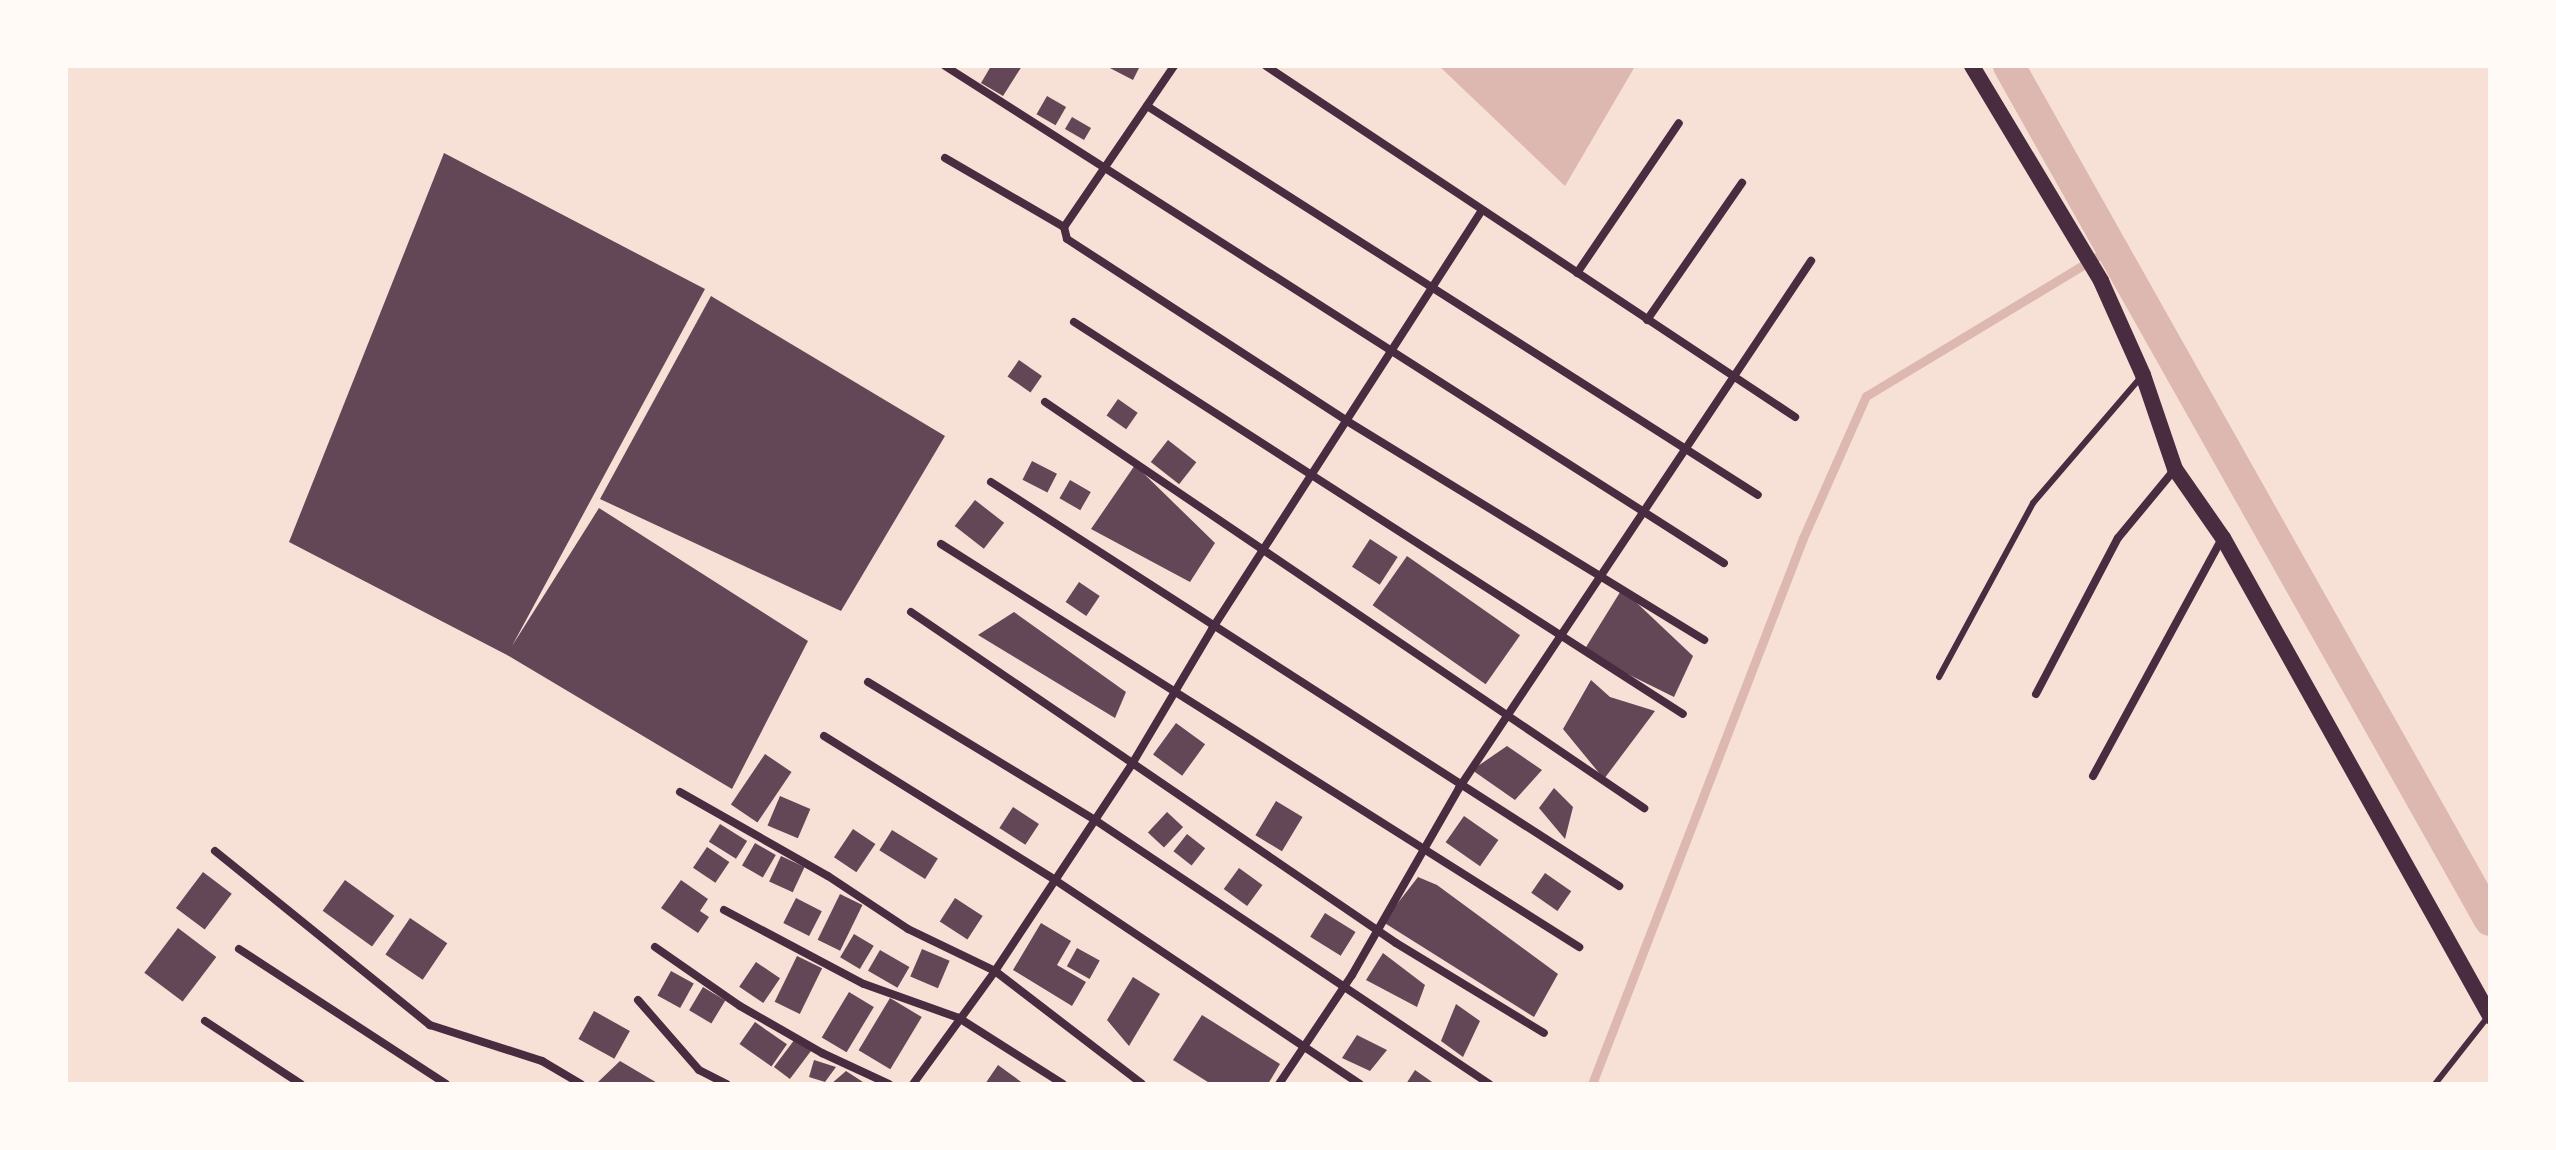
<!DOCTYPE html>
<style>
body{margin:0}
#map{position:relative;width:2556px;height:1150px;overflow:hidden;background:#f7e1d7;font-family:Figtree,sans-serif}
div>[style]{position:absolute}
.water>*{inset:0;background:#dcb8b0}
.stream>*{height:9px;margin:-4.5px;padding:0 4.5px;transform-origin:4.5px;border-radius:4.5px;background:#dcb8b0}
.canal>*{height:32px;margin:-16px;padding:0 16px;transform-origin:16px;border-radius:16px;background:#dcb8b0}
.building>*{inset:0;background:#644757;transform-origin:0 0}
.service>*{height:6px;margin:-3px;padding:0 3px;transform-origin:3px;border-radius:3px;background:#4a2c40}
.minor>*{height:8px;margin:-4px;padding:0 4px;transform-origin:4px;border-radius:4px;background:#4a2c40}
.secondary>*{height:16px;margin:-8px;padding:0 8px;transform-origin:8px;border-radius:8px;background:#4a2c40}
span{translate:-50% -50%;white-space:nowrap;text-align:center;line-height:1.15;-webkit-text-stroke:8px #fffaf5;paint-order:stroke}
.frame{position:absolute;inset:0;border:68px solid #fffaf5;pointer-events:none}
</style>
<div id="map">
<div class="water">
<i style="clip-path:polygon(1439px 66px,1634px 66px,1634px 68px,1565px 186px)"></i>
</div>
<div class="stream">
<i style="left:1592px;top:1084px;width:585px;rotate:-68.87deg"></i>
<i style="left:1803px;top:538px;width:155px;rotate:-66.1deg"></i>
<i style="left:1866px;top:396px;width:286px;rotate:-31.1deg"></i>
</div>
<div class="canal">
<i style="left:2009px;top:66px;width:980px;rotate:60.61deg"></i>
</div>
<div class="building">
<i style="clip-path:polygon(991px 66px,1022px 66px,1003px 96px,981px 83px)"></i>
<i style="clip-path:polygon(1106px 66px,1140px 66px,1133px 80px)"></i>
<i style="left:1047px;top:96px;width:22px;height:21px;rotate:30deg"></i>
<i style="left:1072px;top:117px;width:22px;height:14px;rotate:30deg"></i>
<i style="clip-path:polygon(444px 153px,705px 289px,512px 646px,599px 508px,808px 641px,732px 789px,507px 655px,289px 542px)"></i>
<i style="clip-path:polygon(711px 296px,945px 436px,841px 611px,600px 499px)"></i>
<i style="left:1019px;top:360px;width:28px;height:20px;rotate:35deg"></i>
<i style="left:1118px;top:399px;width:24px;height:20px;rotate:35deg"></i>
<i style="left:1168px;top:440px;width:36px;height:28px;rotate:38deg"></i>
<i style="left:1032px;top:461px;width:28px;height:21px;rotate:27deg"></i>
<i style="clip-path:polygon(1135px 465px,1215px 543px,1190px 582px,1091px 529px)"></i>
<i style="left:1070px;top:480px;width:24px;height:21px;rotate:30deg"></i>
<i style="left:975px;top:500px;width:37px;height:33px;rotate:38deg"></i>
<i style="left:1370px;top:539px;width:33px;height:33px;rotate:33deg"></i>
<i style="left:1407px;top:556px;width:138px;height:60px;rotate:35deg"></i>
<i style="left:1079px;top:582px;width:25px;height:24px;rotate:34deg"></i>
<i style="clip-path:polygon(1622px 589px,1693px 656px,1674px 697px,1583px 652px)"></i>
<i style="clip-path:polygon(1014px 612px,1126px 692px,1115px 718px,978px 635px)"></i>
<i style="clip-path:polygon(1591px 680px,1610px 697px,1655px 711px,1604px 779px,1563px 729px)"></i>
<i style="left:1176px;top:723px;width:36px;height:39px;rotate:36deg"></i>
<i style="clip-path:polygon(1507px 746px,1542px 770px,1515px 800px,1472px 770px)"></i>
<i style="left:765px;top:754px;width:32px;height:61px;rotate:34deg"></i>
<i style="clip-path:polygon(1554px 788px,1573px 807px,1565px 839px,1539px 808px)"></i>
<i style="left:780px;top:796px;width:33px;height:32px;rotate:23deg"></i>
<i style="left:1276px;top:801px;width:31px;height:40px;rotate:31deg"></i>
<i style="left:1013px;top:807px;width:31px;height:25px;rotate:33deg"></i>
<i style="left:1167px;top:812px;width:22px;height:28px;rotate:43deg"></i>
<i style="left:1464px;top:816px;width:42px;height:32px;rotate:35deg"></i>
<i style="left:720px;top:824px;width:32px;height:21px;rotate:32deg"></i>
<i style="left:853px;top:829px;width:27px;height:34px;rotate:34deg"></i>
<i style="left:892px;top:830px;width:54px;height:24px;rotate:32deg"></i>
<i style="left:1187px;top:834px;width:23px;height:22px;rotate:38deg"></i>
<i style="left:755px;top:843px;width:24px;height:26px;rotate:30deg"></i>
<i style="left:707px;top:847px;width:27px;height:25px;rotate:34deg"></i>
<i style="left:781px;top:856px;width:26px;height:28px;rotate:25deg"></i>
<i style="left:1239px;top:868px;width:29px;height:26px;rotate:36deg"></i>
<i style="left:203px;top:872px;width:36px;height:45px;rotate:37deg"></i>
<i style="left:1545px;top:873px;width:32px;height:24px;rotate:35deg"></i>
<i style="clip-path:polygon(1418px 877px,1437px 885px,1558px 974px,1534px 1017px,1383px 922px)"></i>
<i style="left:345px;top:880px;width:61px;height:38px;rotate:36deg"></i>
<i style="clip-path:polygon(681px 880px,708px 899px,700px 911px,709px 917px,698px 933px,661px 908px)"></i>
<i style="left:840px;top:894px;width:25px;height:51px;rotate:26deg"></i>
<i style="left:796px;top:898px;width:29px;height:28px;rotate:27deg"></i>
<i style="left:955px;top:898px;width:33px;height:28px;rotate:33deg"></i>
<i style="left:1325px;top:913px;width:36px;height:28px;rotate:32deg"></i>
<i style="left:410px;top:918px;width:45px;height:44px;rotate:34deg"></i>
<i style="clip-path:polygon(1041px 923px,1071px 941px,1057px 965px,1086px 982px,1072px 1006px,1013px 970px)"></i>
<i style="left:178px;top:928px;width:48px;height:56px;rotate:37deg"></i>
<i style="left:854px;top:934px;width:23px;height:27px;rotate:31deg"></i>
<i style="left:1077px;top:948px;width:26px;height:21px;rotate:29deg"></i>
<i style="left:922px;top:949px;width:30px;height:30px;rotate:23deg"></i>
<i style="left:880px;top:950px;width:34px;height:24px;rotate:30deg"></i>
<i style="clip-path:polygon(1383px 953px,1425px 985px,1417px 1007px,1366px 980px)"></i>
<i style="left:797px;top:956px;width:28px;height:51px;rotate:26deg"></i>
<i style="left:756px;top:962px;width:29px;height:30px;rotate:34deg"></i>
<i style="left:671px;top:971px;width:26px;height:28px;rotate:29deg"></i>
<i style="clip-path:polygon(1133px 977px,1160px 994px,1129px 1046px,1107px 1020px)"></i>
<i style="left:703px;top:987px;width:26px;height:27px;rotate:31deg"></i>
<i style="left:849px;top:992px;width:29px;height:53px;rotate:31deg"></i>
<i style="left:890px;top:998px;width:37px;height:61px;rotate:31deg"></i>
<i style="clip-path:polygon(1456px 1004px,1480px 1021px,1463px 1057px,1441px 1041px)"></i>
<i style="left:594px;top:1011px;width:41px;height:32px;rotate:29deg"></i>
<i style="clip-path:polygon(1202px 1015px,1280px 1064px,1268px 1084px,1211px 1084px,1173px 1060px)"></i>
<i style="left:755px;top:1022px;width:39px;height:27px;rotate:35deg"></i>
<i style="clip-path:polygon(1357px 1035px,1387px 1050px,1370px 1071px,1342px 1058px)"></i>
<i style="left:795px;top:1039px;width:20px;height:35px;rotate:37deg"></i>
<i style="clip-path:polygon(814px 1060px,836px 1067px,825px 1082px,809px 1077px)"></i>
<i style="clip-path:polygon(620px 1061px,659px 1084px,598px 1082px)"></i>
<i style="clip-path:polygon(998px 1065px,1024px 1084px,985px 1084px)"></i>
<i style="clip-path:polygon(1415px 1070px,1435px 1084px,1406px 1084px)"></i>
<i style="clip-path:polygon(846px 1071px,866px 1084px,831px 1084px)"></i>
</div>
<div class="service">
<i style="left:1939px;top:677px;width:198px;rotate:-61.6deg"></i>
<i style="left:2033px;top:503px;width:166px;rotate:-49.4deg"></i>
<i style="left:2435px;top:1084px;width:84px;rotate:-51.8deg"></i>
</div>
<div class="minor">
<i style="left:945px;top:66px;width:924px;rotate:32.54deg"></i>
<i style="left:1174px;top:66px;width:195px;rotate:124.3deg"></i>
<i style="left:1064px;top:227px;width:12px;rotate:76deg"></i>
<i style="left:1067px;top:239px;width:334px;rotate:33deg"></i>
<i style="left:1347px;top:421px;width:419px;rotate:31.5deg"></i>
<i style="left:1266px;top:66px;width:635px;rotate:33.56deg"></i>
<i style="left:1147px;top:106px;width:724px;rotate:32.48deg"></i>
<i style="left:945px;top:158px;width:138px;rotate:30.1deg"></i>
<i style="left:1577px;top:273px;width:181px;rotate:-55.8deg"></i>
<i style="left:1647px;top:320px;width:167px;rotate:-55.3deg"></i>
<i style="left:1074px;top:322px;width:724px;rotate:32.77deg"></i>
<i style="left:1045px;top:402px;width:724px;rotate:34.13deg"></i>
<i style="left:991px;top:482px;width:747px;rotate:32.75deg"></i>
<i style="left:941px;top:544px;width:755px;rotate:32.28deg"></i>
<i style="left:911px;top:612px;width:587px;rotate:34.31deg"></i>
<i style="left:1396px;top:943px;width:173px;rotate:31.3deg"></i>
<i style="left:868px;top:682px;width:266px;rotate:31.3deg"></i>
<i style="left:1095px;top:820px;width:475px;rotate:33.8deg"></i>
<i style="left:2036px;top:694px;width:176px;rotate:-62.3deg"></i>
<i style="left:2118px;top:538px;width:89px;rotate:-50.4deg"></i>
<i style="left:824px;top:736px;width:272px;rotate:31.9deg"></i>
<i style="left:1055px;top:880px;width:367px;rotate:33.8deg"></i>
<i style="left:2093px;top:776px;width:271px;rotate:-61.5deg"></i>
<i style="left:680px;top:792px;width:170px;rotate:29.6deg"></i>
<i style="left:828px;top:876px;width:96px;rotate:33.5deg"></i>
<i style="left:908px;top:929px;width:97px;rotate:25.8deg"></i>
<i style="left:995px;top:971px;width:185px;rotate:37.5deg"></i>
<i style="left:215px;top:851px;width:277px;rotate:39deg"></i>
<i style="left:430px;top:1025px;width:118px;rotate:17.8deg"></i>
<i style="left:542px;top:1061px;width:45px;rotate:30.5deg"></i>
<i style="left:724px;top:910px;width:158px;rotate:27.9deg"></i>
<i style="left:864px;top:984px;width:101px;rotate:19.7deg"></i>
<i style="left:959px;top:1018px;width:123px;rotate:32.4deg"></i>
<i style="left:655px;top:947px;width:103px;rotate:34.8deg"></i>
<i style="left:740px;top:1006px;width:95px;rotate:29.8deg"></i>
<i style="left:822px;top:1053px;width:74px;rotate:24.8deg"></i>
<i style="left:239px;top:949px;width:247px;rotate:33.1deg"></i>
<i style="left:638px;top:1000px;width:93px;rotate:48.9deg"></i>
<i style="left:699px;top:1070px;width:31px;rotate:27deg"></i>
<i style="left:205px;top:1021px;width:115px;rotate:33.3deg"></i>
<i style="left:913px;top:1084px;width:140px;rotate:-54deg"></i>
<i style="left:995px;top:971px;width:248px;rotate:-56.5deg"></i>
<i style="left:1132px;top:764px;width:157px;rotate:-59.3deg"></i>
<i style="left:1212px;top:629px;width:496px;rotate:-57.2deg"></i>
<i style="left:1279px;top:1084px;width:131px;rotate:-56.2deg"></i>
<i style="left:1352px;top:975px;width:215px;rotate:-60.2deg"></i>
<i style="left:1459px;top:788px;width:634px;rotate:-56.26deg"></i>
</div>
<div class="secondary">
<i style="left:1972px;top:66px;width:251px;rotate:59deg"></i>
<i style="left:2101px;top:281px;width:103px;rotate:65.9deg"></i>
<i style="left:2143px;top:375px;width:99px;rotate:71.2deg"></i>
<i style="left:2175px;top:469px;width:84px;rotate:55.2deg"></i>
<i style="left:2223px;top:538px;width:548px;rotate:60.81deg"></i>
</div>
<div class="frame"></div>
</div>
